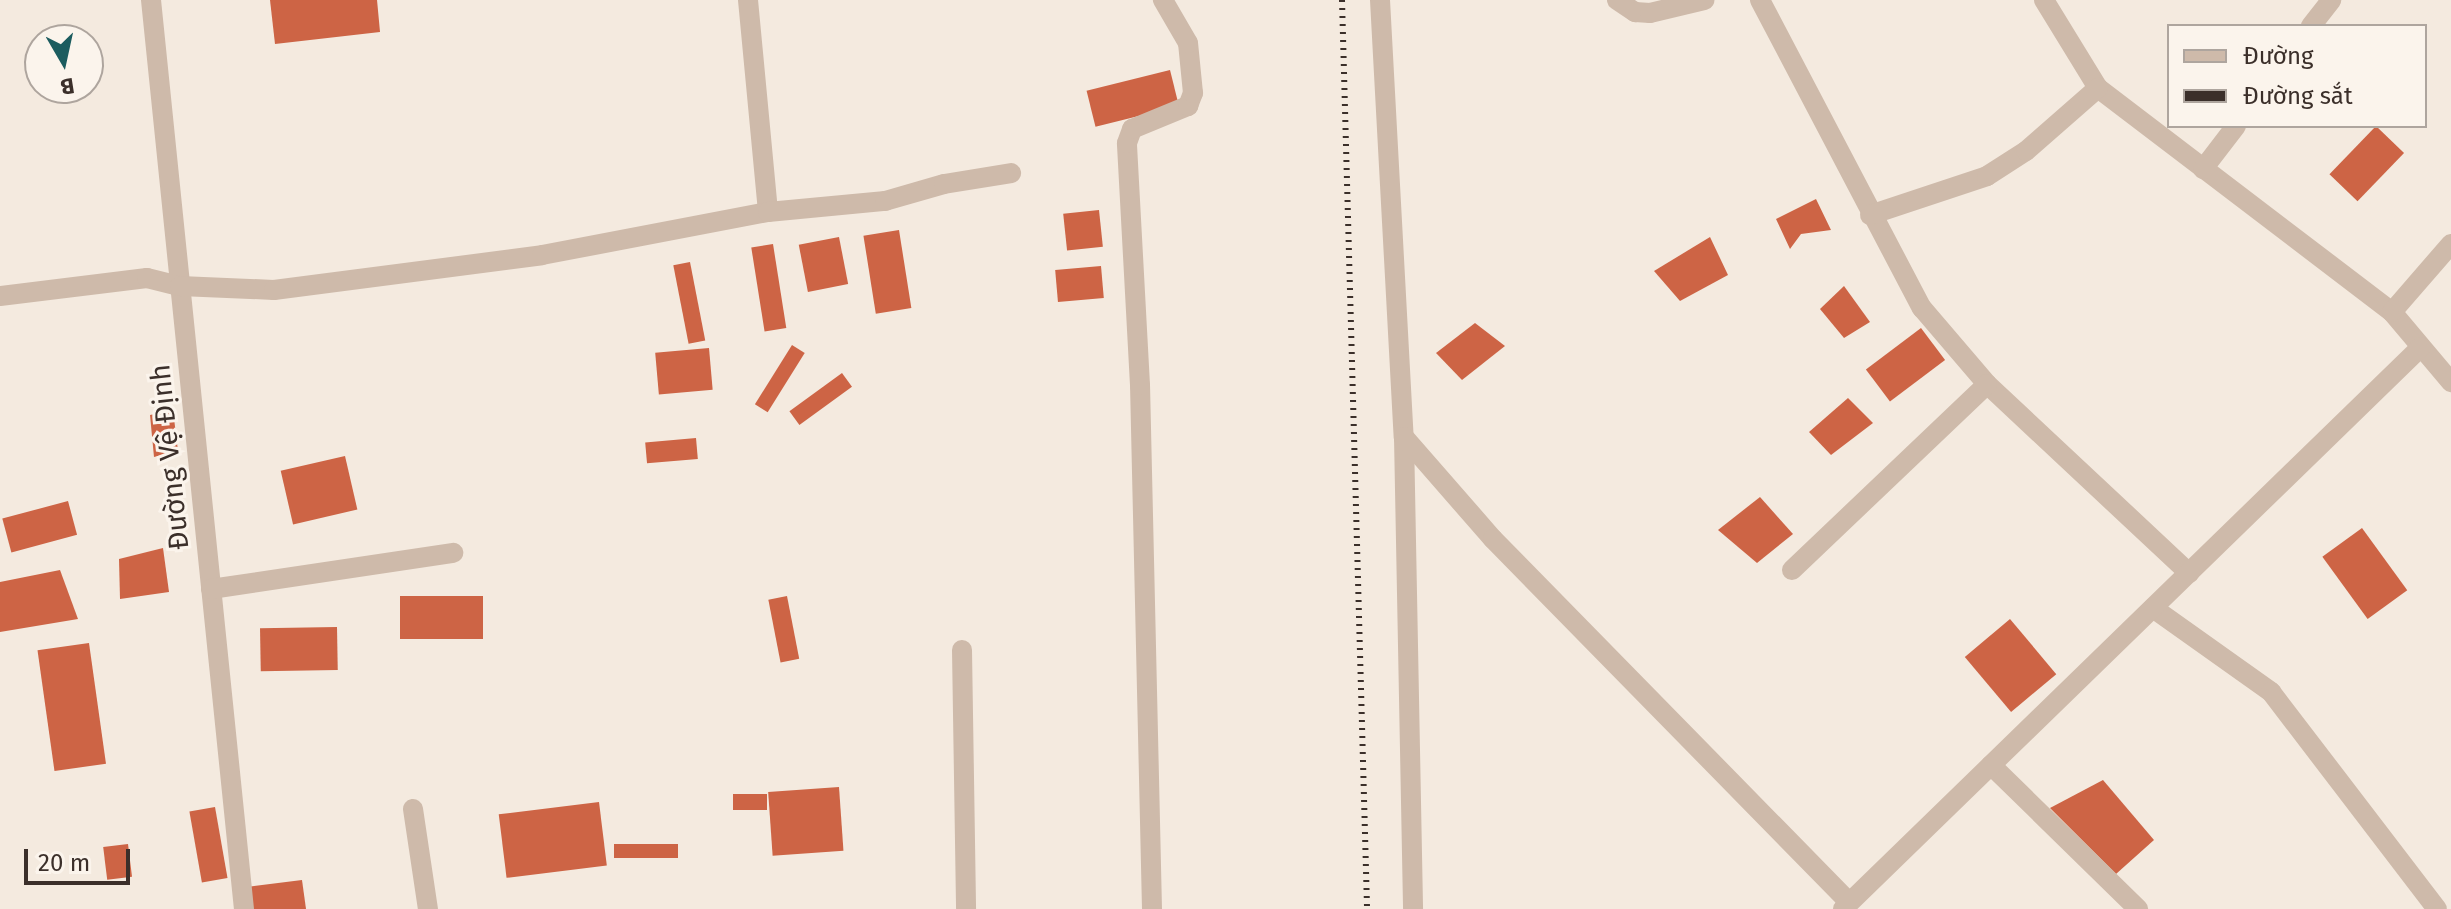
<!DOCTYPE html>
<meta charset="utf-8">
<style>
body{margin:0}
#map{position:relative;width:2451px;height:909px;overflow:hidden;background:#f4eadf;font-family:"Fira Sans",sans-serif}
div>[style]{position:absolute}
.building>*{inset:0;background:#cd6445;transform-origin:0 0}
.street>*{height:20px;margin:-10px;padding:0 10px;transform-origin:10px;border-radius:10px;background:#cebaaa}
.rail>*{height:6px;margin-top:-3px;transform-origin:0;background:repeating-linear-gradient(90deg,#3b2f2a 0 2px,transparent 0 8px)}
span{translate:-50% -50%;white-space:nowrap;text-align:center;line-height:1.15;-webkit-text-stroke:6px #fbf4ec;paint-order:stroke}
.street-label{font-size:28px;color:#3b2f2a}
.legend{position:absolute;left:2167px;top:24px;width:260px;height:104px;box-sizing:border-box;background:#fbf4ec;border:2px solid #aea59e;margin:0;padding:10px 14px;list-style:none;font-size:24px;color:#3b2f2a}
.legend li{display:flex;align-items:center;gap:16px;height:40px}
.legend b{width:40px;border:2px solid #aea59e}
.north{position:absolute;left:24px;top:24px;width:80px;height:80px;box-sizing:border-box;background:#fbf4ec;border:2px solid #aea59e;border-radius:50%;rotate:171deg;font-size:22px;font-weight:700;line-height:32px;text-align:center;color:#3b2f2a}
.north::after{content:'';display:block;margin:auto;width:28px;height:36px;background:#1c5c5f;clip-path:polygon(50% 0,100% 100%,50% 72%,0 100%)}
.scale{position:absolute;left:24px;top:849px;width:106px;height:36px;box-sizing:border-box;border:4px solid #3b2f2a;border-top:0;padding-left:10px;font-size:24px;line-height:28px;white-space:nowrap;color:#3b2f2a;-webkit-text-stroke:6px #fbf4ec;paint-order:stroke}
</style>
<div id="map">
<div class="building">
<i style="clip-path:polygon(270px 0,377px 0,380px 32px,275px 44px)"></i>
<i style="left:1170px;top:70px;width:37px;height:86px;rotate:76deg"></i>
<i style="left:2376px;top:126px;width:39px;height:67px;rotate:44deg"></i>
<i style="clip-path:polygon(1816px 199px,1831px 230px,1801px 234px,1790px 249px,1776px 219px)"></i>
<i style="left:1099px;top:210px;width:37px;height:36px;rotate:84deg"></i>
<i style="left:899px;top:230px;width:79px;height:36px;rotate:81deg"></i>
<i style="left:839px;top:237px;width:48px;height:41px;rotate:79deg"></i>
<i style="clip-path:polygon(1710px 237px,1728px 275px,1680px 301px,1654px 271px)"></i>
<i style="left:773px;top:244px;width:85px;height:22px;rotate:81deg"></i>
<i style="left:690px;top:262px;width:80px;height:17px;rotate:79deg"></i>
<i style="left:1101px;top:266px;width:32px;height:46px;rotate:85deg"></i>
<i style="clip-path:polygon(1844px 286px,1870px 322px,1844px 338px,1820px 309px)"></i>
<i style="clip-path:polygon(1475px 323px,1505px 346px,1462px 380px,1436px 353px)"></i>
<i style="left:1921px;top:328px;width:40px;height:69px;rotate:53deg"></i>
<i style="left:792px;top:345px;width:15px;height:70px;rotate:32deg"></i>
<i style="left:709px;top:348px;width:42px;height:54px;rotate:85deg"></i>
<i style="left:842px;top:373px;width:17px;height:65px;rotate:54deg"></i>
<i style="clip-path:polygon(1848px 398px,1873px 423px,1831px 455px,1809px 432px)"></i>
<i style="clip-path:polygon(173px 410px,178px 451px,154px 457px,150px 415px)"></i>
<i style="left:696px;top:438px;width:21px;height:51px;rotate:85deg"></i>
<i style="left:345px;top:456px;width:55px;height:66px;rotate:77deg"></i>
<i style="clip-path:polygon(1760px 497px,1793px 534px,1757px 563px,1718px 530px)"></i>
<i style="left:68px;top:501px;width:35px;height:68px;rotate:75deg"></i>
<i style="left:2362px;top:528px;width:77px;height:49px;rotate:54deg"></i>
<i style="clip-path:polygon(163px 548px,169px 592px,120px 599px,119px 559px)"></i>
<i style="clip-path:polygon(60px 570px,78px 619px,0 632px,0 582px)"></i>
<i style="left:483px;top:596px;width:43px;height:83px;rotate:90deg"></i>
<i style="left:787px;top:596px;width:64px;height:19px;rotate:79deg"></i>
<i style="left:2010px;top:619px;width:72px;height:59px;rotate:50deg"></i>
<i style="left:337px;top:627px;width:43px;height:77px;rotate:89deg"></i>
<i style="left:89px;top:643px;width:122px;height:52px;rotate:82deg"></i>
<i style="clip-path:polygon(2103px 780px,2154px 840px,2116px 874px,2050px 808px)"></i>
<i style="left:839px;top:787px;width:64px;height:71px;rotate:86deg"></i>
<i style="left:767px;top:794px;width:16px;height:34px;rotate:90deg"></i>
<i style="left:599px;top:802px;width:64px;height:101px;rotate:83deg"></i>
<i style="left:215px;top:807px;width:72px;height:26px;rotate:80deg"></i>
<i style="left:128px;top:844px;width:33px;height:25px;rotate:83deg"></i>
<i style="left:678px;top:844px;width:14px;height:64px;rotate:90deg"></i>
<i style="clip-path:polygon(302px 880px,306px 909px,250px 909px,247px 887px)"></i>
</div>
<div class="street">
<i style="left:151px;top:0;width:914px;rotate:84.16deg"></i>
<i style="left:748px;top:0;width:213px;rotate:84.6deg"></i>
<i style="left:1380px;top:0;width:438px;rotate:86.9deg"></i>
<i style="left:1404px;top:437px;width:472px;rotate:88.9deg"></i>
<i style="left:1617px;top:0;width:22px;rotate:34deg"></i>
<i style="left:1635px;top:12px;width:15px;rotate:4deg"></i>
<i style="left:1650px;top:13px;width:56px;rotate:-13.5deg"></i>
<i style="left:1760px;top:0;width:348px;rotate:62.3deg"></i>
<i style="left:1922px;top:308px;width:100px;rotate:49.5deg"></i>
<i style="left:1987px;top:384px;width:277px;rotate:43.1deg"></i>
<i style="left:2044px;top:0;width:103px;rotate:58.5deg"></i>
<i style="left:2098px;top:88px;width:370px;rotate:37.3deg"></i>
<i style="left:2392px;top:312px;width:92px;rotate:49.9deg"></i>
<i style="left:2311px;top:26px;width:33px;rotate:-52deg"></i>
<i style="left:2203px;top:169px;width:54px;rotate:-52.5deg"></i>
<i style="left:1870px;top:215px;width:123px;rotate:-18.4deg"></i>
<i style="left:1987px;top:176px;width:46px;rotate:-32.7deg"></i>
<i style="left:2026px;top:151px;width:96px;rotate:-41.2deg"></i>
<i style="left:0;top:296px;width:148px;rotate:-7deg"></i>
<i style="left:147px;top:278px;width:34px;rotate:14deg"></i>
<i style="left:180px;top:286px;width:94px;rotate:2.4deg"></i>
<i style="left:274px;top:290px;width:270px;rotate:-7.4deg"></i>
<i style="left:542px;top:255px;width:230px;rotate:-10.8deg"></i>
<i style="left:768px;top:212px;width:118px;rotate:-5.4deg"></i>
<i style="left:885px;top:201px;width:61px;rotate:-16.1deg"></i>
<i style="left:944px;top:184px;width:68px;rotate:-9.3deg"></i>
<i style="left:2392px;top:312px;width:90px;rotate:-49.1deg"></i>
<i style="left:1404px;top:437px;width:135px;rotate:48.9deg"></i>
<i style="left:1493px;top:539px;width:508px;rotate:45.56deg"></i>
<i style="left:1792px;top:570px;width:269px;rotate:-43.6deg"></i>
<i style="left:211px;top:589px;width:245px;rotate:-8.5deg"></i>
<i style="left:2153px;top:608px;width:145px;rotate:35.4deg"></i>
<i style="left:2271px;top:692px;width:273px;rotate:52.6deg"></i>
<i style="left:962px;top:650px;width:259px;rotate:89.1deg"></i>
<i style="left:1991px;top:765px;width:206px;rotate:44.4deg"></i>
<i style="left:413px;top:809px;width:101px;rotate:81.5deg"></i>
<i style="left:1152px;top:909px;width:524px;rotate:-91.31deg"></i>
<i style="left:1140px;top:385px;width:242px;rotate:-93.1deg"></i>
<i style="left:1127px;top:143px;width:15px;rotate:-70deg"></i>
<i style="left:1132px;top:129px;width:61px;rotate:-22.3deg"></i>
<i style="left:1188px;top:106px;width:14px;rotate:-69deg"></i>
<i style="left:1193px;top:93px;width:50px;rotate:-95.7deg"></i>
<i style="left:1188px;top:43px;width:50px;rotate:-120.2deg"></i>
<i style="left:1843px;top:909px;width:806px;rotate:-44.2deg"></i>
</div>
<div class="rail">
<i style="left:1342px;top:0;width:909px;rotate:88.42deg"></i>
</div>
<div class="street-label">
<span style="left:170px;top:457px;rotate:-96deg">Đường Vệ Định</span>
</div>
<ul class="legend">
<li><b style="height:10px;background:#cebaaa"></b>Đường</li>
<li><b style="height:10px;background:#3b2f2a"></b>Đường sắt</li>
</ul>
<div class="north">B</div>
<div class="scale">20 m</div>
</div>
